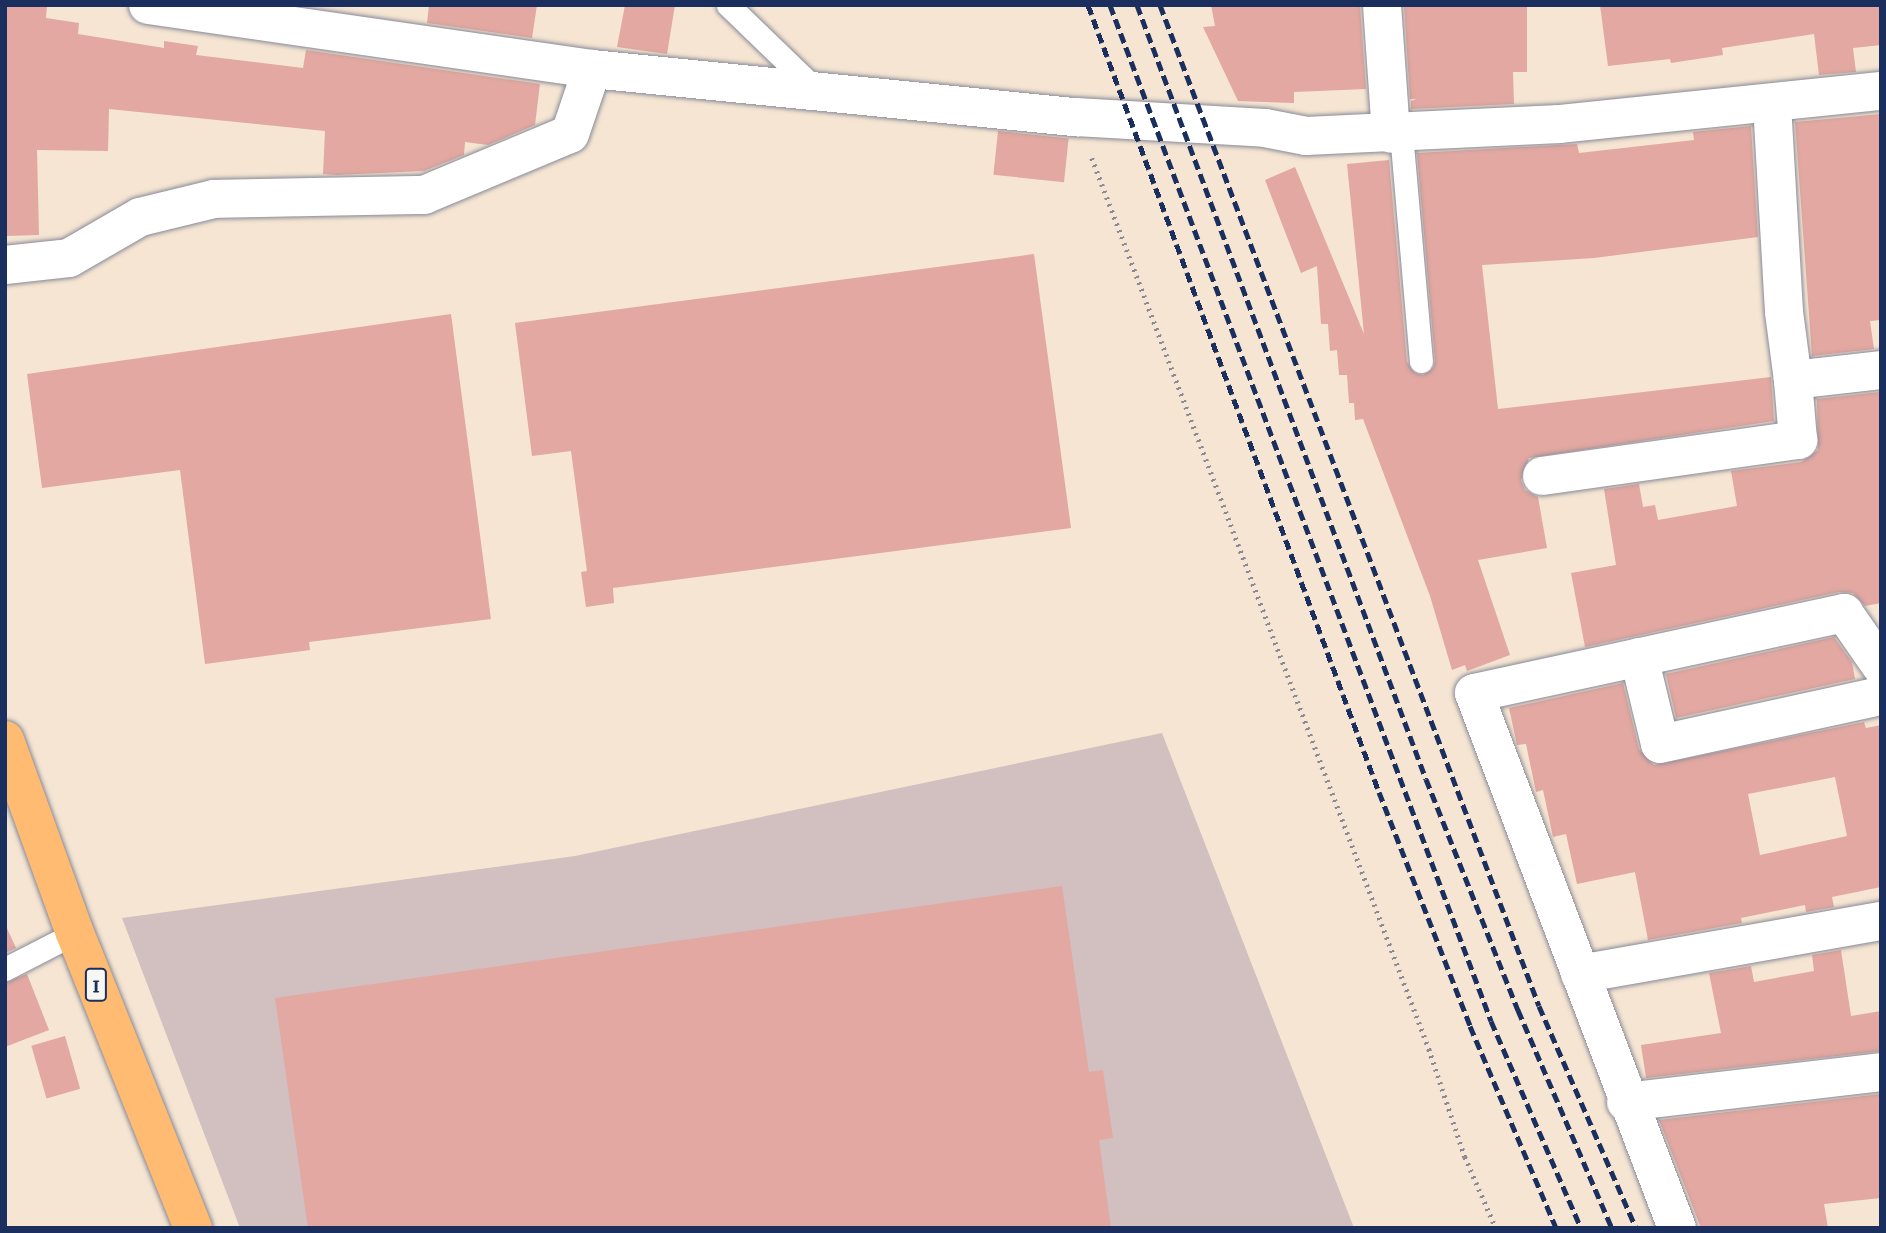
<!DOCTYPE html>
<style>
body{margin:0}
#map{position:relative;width:1886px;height:1233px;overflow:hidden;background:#f5e5d2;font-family:"IM FELL French Canon",serif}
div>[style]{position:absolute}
.industrial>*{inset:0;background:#d2bfc0}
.building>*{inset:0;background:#e2a8a1;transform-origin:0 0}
.path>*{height:4.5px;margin-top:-2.25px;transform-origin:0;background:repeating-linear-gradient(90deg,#888a98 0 2px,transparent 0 7px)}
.roads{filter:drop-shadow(0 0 2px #888a98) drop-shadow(0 0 2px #888a98)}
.service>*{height:23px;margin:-11.5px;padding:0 11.5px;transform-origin:11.5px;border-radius:11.5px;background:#fff}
.minor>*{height:38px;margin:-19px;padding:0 19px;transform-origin:19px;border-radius:19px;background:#fff}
.trunk>*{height:38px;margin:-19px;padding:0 19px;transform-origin:19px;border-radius:19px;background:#febb71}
.rail>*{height:5px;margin-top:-2.5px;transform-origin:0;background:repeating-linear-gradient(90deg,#1b2f5e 0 10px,transparent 0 15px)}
span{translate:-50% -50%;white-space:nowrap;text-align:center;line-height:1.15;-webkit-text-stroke:5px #f6f6f2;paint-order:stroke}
.shield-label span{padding:2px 5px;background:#f6f6f2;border:2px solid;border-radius:5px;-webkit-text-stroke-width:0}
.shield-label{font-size:23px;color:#1b2f5e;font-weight:700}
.frame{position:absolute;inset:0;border:7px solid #1b2f5e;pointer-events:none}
</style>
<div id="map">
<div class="industrial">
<i style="clip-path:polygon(1162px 733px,1354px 1228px,240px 1228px,122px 918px,575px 856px)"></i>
</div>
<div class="building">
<i style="clip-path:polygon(5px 5px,47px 5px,46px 18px,79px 23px,78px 34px,164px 48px,164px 41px,198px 46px,196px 55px,303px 68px,306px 50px,540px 84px,535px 125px,488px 145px,465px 142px,464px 155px,424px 171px,337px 175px,323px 174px,325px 131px,109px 109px,108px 151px,37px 150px,39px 235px,5px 236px)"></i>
<i style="clip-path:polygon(429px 5px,537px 5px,532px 38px,427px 23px)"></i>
<i style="clip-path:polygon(625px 5px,675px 5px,667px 54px,617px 47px)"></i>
<i style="clip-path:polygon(1211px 5px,1360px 5px,1366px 89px,1294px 92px,1294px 103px,1238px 101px,1203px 27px,1215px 26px)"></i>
<i style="clip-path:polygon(1404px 5px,1527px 5px,1527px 72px,1513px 72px,1514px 104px,1411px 109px,1411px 101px,1416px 99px,1410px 99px)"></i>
<i style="clip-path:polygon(1600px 5px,1881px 5px,1881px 45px,1853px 48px,1856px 72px,1819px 75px,1814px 34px,1722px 48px,1723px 55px,1671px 63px,1670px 59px,1608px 66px)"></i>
<i style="clip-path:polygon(1881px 114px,1881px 320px,1870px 321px,1874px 349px,1812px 356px,1795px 122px)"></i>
<i style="clip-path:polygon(1751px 126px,1758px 237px,1594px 258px,1482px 265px,1498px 409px,1771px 377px,1774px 421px,1529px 458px,1521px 480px,1525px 490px,1538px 497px,1547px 548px,1478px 560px,1510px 655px,1467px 671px,1465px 665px,1452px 670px,1430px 596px,1363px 419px,1355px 420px,1354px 403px,1349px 403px,1347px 375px,1339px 375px,1337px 350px,1330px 351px,1328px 324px,1321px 324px,1317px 266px,1301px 273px,1265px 180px,1295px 167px,1364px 334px,1347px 164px,1389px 160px,1407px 362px,1415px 373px,1423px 375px,1433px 368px,1435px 360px,1417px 153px,1577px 144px,1579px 153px,1694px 140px,1693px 132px)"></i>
<i style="left:998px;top:131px;width:71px;height:44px;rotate:6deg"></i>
<i style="clip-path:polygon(1034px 254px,1071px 528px,613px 588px,614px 603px,586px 607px,581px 572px,587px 571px,571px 451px,532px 456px,515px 323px)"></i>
<i style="clip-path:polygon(451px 314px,491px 619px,309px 642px,310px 650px,205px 664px,180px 470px,42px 488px,27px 374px)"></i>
<i style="clip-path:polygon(1880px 392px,1881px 603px,1865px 606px,1853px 593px,1839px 592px,1585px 647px,1571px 573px,1616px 565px,1604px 489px,1639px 484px,1643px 507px,1655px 505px,1658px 520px,1737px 506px,1731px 471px,1801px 462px,1818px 450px,1817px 399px)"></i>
<i style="clip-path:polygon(1834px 637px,1852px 662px,1855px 679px,1676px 718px,1666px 674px)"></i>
<i style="clip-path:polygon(evenodd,1623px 683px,1639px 749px,1654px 765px,1864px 722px,1866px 728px,1881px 725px,1881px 887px,1832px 897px,1834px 907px,1806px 912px,1805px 905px,1741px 918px,1742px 923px,1648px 940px,1635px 872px,1577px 884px,1566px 834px,1553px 837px,1543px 790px,1536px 792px,1526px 744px,1517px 745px,1509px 708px,1623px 683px,1835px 777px,1847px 836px,1760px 855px,1748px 794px,1835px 777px)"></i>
<i style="clip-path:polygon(1062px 886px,1089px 1072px,1103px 1070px,1113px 1138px,1099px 1140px,1111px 1228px,308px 1228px,275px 998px)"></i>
<i style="clip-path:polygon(5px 924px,16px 948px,5px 953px)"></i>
<i style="clip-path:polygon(1841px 950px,1851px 1016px,1881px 1011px,1881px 1051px,1646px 1078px,1641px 1045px,1721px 1033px,1709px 973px,1751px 966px,1754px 982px,1814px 971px,1812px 955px)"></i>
<i style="clip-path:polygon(27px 974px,49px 1030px,5px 1047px,5px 983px)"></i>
<i style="left:65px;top:1036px;width:55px;height:35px;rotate:74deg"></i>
<i style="clip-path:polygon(1881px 1094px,1881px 1198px,1824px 1204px,1828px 1228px,1701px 1228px,1659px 1120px)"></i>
</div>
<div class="path">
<i style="left:1092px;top:158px;width:953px;rotate:69.28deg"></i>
<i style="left:1429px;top:1049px;width:114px;rotate:71.6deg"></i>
<i style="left:1465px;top:1157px;width:77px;rotate:66.4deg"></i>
</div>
<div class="roads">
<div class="service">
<i style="left:728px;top:5px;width:124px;rotate:44deg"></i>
<i style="left:1401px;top:133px;width:229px;rotate:85deg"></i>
<i style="left:5px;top:969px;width:79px;rotate:-27.2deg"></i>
</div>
<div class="minor">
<i style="left:148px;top:5px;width:449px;rotate:8.2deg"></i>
<i style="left:592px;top:69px;width:486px;rotate:5.7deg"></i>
<i style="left:1076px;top:117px;width:189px;rotate:3.3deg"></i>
<i style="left:1265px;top:128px;width:42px;rotate:11deg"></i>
<i style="left:1306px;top:136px;width:254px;rotate:-2.7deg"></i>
<i style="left:1560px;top:124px;width:323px;rotate:-5.9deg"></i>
<i style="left:1382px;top:5px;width:129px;rotate:86deg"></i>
<i style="left:1772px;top:104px;width:208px;rotate:86.7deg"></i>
<i style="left:1784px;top:312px;width:69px;rotate:82.5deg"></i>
<i style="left:1793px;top:380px;width:89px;rotate:-6.5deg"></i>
<i style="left:5px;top:265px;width:64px;rotate:-6.2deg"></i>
<i style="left:69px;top:258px;width:82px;rotate:-30deg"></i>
<i style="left:140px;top:217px;width:76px;rotate:-13.7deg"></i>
<i style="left:214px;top:199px;width:210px;rotate:-1.1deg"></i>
<i style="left:424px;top:195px;width:158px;rotate:-22.7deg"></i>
<i style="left:570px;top:134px;width:69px;rotate:-71.3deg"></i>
<i style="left:1542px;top:476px;width:259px;rotate:-8deg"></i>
<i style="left:1798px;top:440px;width:60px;rotate:-94.8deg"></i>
<i style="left:1639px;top:657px;width:89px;rotate:76.4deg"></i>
<i style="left:1660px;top:744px;width:226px;rotate:-12.3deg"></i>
<i style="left:1580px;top:974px;width:306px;rotate:-10deg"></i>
<i style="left:1626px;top:1102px;width:257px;rotate:-6.7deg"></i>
<i style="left:1677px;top:1228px;width:572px;rotate:-110.78deg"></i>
<i style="left:1474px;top:693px;width:379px;rotate:-12.2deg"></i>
<i style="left:1844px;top:613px;width:65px;rotate:55.1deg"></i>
</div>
<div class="trunk">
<i style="left:5px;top:740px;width:205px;rotate:70.1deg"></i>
<i style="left:75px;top:933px;width:318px;rotate:68.2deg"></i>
</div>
</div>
<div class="rail">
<i style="left:1088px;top:5px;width:839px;rotate:69.71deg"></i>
<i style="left:1379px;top:792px;width:251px;rotate:68.7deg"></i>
<i style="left:1470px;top:1026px;width:220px;rotate:66.9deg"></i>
<i style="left:1110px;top:5px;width:1085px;rotate:69.44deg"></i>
<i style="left:1491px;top:1021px;width:226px;rotate:66.5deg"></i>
<i style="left:1137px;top:5px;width:826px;rotate:69.53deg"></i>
<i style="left:1426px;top:779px;width:249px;rotate:68.3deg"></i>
<i style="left:1518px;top:1010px;width:237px;rotate:66.7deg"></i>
<i style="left:1160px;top:5px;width:1070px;rotate:69.26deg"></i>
<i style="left:1539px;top:1006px;width:242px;rotate:66.4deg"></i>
</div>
<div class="shield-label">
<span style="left:96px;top:985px">1</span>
</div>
<div class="frame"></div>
</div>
